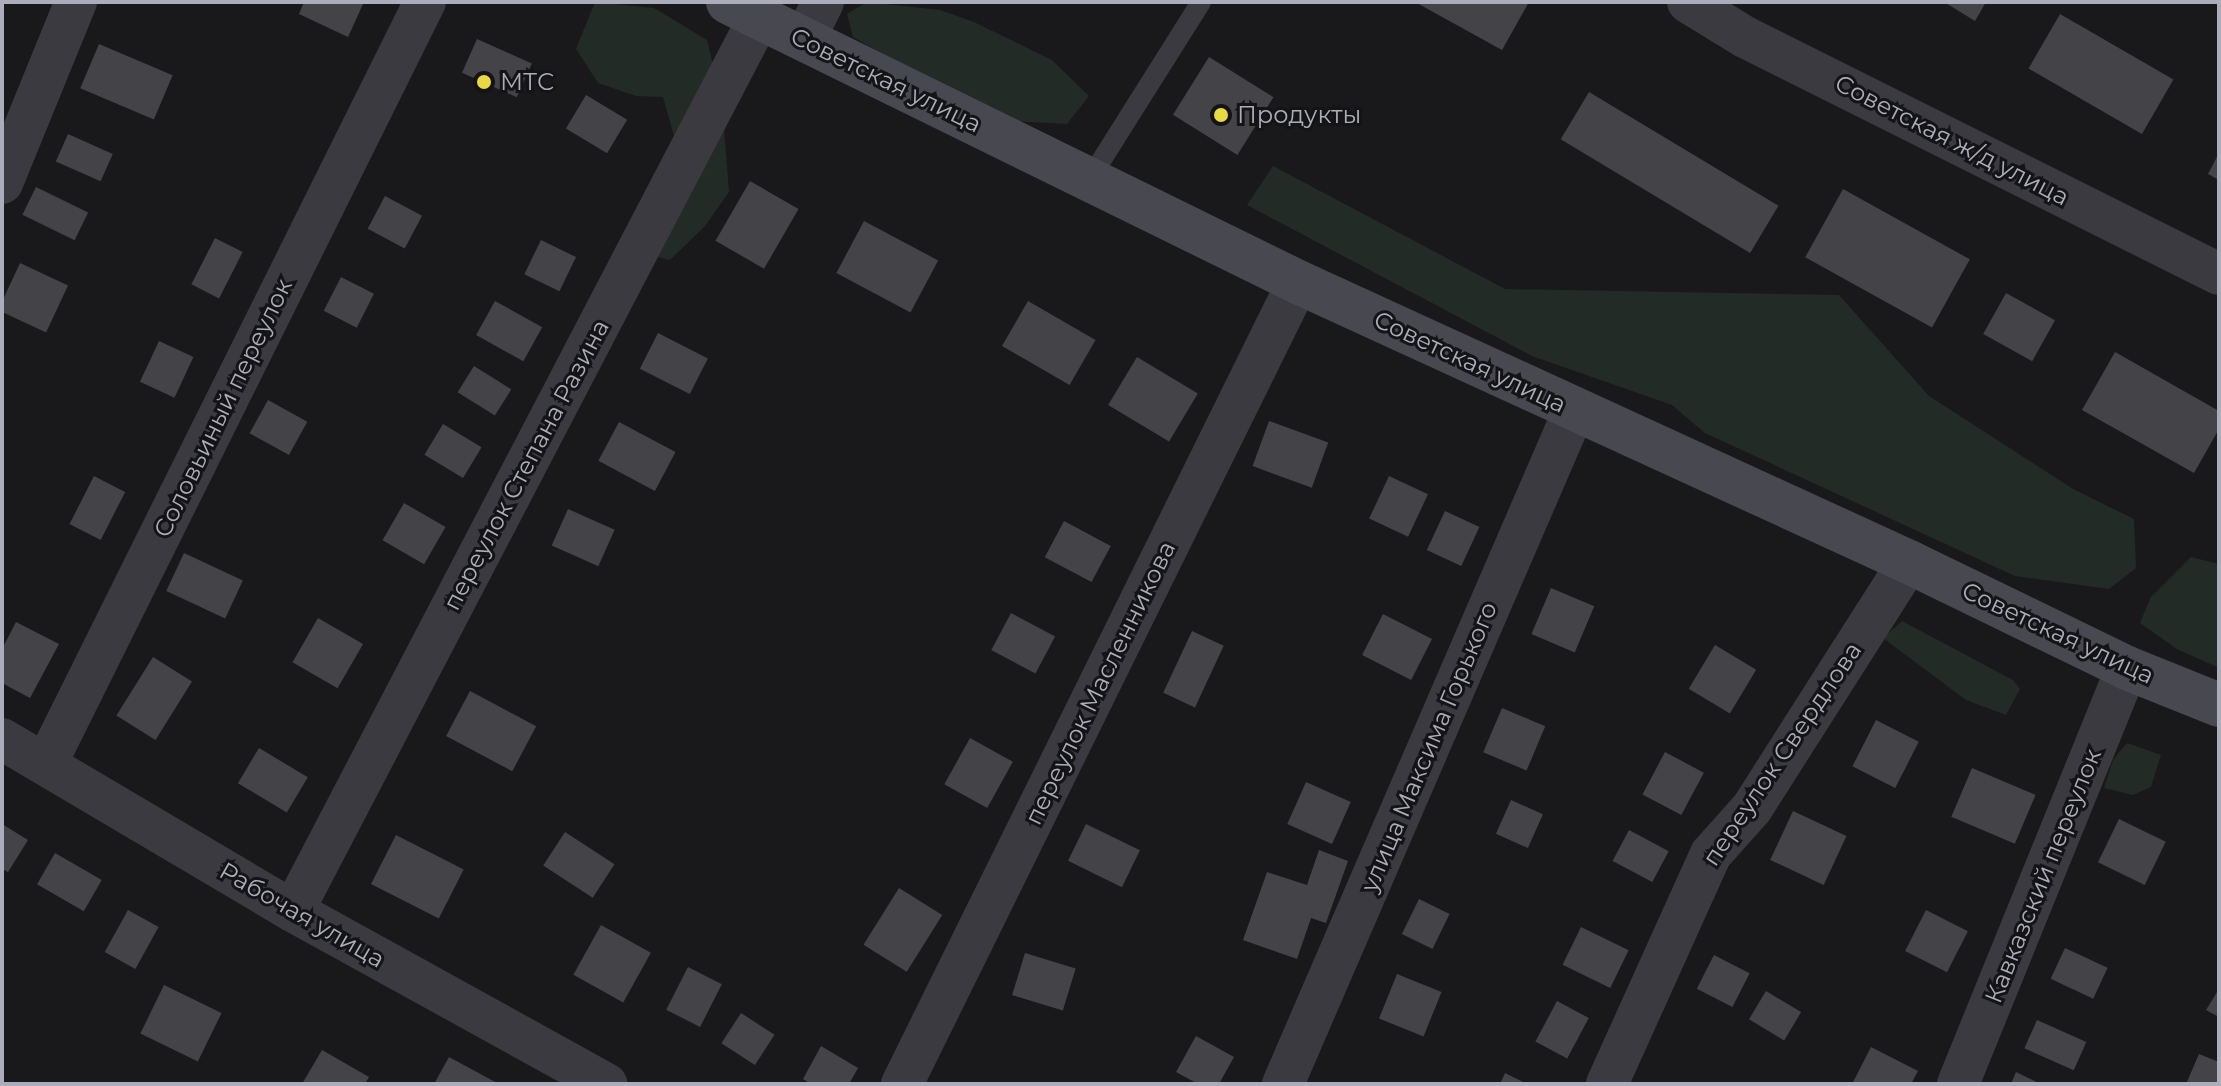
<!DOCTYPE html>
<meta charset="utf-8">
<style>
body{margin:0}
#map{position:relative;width:2221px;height:1086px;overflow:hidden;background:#19191b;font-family:Montserrat,sans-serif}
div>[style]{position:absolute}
.green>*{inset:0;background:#232b26}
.building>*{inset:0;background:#444348;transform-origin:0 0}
.lane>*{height:20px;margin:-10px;padding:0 10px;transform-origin:10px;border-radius:10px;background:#3b3a40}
.street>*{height:42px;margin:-21px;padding:0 21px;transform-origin:21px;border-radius:21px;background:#3b3a40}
.secondary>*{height:44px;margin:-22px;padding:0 22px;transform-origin:22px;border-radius:22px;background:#484850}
.dots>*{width:22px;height:22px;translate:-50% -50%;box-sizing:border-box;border:4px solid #141416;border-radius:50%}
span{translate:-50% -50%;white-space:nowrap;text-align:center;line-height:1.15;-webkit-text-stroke:6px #141416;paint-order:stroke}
.street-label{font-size:24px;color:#acadba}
.poi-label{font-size:24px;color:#acadba}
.left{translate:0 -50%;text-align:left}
.frame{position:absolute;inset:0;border:4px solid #acadba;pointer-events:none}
</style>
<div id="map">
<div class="green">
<i style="clip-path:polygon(595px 2px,654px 8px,707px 40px,722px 102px,729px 192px,705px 226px,670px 260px,619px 248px,675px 140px,663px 97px,636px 96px,598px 83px,576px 49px)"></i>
<i style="clip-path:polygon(867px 2px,940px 10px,974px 22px,1052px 60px,1089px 96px,1067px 124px,996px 120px,853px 37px,847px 14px)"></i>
<i style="clip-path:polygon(1273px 166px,1505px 289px,1839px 295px,1929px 396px,2073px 489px,2134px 519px,2136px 568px,2109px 589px,2015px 576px,1705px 433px,1672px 405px,1532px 356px,1247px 205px)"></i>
<i style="clip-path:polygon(2191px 557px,2219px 564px,2219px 668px,2177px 649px,2140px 623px,2151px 597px)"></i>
<i style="clip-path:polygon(1902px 621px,2013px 680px,2020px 689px,2006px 715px,1966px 700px,1883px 638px)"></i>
<i style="clip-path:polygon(2127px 743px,2161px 755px,2151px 787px,2133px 795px,2104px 788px,2113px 760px)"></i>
</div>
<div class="building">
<i style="clip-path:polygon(304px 2px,364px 2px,348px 37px,299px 14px)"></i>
<i style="clip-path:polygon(1415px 2px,1529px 2px,1502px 50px)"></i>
<i style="clip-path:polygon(1944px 2px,1986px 2px,1975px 21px)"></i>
<i style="left:2060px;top:14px;width:131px;height:63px;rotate:30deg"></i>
<i style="left:477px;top:39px;width:60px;height:37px;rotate:24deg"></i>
<i style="left:99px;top:44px;width:80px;height:48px;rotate:23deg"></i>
<i style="left:1209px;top:57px;width:76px;height:68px;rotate:32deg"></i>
<i style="left:1589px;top:92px;width:221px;height:55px;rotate:31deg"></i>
<i style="left:586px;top:95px;width:48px;height:39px;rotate:31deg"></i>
<i style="left:68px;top:134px;width:49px;height:30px;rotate:24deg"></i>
<i style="clip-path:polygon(2219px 153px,2219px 180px,2208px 174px)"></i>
<i style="left:750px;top:181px;width:56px;height:69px;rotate:30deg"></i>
<i style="left:36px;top:187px;width:58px;height:31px;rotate:26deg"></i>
<i style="left:1843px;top:189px;width:145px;height:78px;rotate:29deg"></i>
<i style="left:385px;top:196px;width:42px;height:37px;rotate:28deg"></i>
<i style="left:864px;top:221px;width:84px;height:59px;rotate:28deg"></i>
<i style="left:215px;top:238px;width:31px;height:52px;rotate:27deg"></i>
<i style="left:541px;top:240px;width:39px;height:38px;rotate:26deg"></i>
<i style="left:20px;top:263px;width:53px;height:52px;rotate:25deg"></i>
<i style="left:341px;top:277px;width:37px;height:38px;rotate:27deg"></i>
<i style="left:2006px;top:293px;width:56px;height:47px;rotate:29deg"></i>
<i style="left:495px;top:301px;width:54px;height:39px;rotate:29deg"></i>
<i style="left:1028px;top:301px;width:78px;height:52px;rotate:30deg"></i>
<i style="left:658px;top:333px;width:56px;height:40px;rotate:27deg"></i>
<i style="left:159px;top:341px;width:38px;height:45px;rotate:25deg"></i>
<i style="clip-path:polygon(2115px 352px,2219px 411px,2219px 429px,2194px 473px,2082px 410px)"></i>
<i style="left:1137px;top:357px;width:71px;height:56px;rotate:31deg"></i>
<i style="left:474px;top:366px;width:44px;height:31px;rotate:32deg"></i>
<i style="left:268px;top:400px;width:45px;height:38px;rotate:29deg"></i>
<i style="left:1269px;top:421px;width:63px;height:48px;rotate:20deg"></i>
<i style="left:619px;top:422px;width:64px;height:44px;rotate:28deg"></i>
<i style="left:443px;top:424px;width:45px;height:36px;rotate:31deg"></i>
<i style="left:94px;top:476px;width:35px;height:54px;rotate:27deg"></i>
<i style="left:1389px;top:476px;width:43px;height:47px;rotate:25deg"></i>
<i style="left:404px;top:503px;width:48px;height:43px;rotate:30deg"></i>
<i style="left:568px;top:509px;width:51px;height:40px;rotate:24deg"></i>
<i style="left:1445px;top:511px;width:38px;height:43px;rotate:25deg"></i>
<i style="left:1064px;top:521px;width:53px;height:41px;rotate:28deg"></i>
<i style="left:184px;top:553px;width:65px;height:42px;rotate:25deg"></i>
<i style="left:1551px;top:588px;width:47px;height:50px;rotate:23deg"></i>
<i style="left:1011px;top:613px;width:50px;height:42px;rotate:28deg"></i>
<i style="left:1383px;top:614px;width:55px;height:46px;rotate:27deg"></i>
<i style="left:318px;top:618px;width:52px;height:51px;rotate:30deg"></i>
<i style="clip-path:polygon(16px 622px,59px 644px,30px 698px,2px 683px,2px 649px)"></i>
<i style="left:1192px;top:631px;width:35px;height:68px;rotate:25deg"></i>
<i style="left:1715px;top:645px;width:48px;height:51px;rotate:31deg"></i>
<i style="left:153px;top:657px;width:46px;height:69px;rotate:32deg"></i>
<i style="left:470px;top:691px;width:75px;height:51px;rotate:28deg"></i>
<i style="left:1502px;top:708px;width:47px;height:48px;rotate:23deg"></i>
<i style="left:1876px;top:720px;width:48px;height:52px;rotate:27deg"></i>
<i style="left:970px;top:738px;width:49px;height:53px;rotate:29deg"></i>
<i style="left:259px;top:748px;width:57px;height:41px;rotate:31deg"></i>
<i style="left:1665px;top:752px;width:44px;height:48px;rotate:28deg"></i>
<i style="left:1972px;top:768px;width:69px;height:53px;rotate:23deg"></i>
<i style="left:1306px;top:782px;width:49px;height:46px;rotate:24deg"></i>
<i style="left:1511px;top:800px;width:35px;height:37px;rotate:24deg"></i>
<i style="left:1793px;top:811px;width:59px;height:54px;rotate:25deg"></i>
<i style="left:2119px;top:819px;width:52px;height:48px;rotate:26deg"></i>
<i style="clip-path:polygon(2px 824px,28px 840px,8px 872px,2px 869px)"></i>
<i style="left:1086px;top:824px;width:60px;height:41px;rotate:26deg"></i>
<i style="left:1629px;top:830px;width:45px;height:35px;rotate:28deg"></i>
<i style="left:565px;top:832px;width:59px;height:40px;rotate:33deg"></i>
<i style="left:396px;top:835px;width:76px;height:55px;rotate:27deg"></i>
<i style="clip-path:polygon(1319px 850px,1348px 861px,1326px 923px,1311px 918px,1297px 959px,1243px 940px,1267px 872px,1307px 885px)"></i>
<i style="left:55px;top:853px;width:54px;height:36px;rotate:30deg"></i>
<i style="left:899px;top:888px;width:51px;height:67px;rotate:32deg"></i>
<i style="left:1419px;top:899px;width:34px;height:39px;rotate:26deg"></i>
<i style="left:128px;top:910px;width:35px;height:48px;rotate:29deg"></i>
<i style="left:1926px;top:910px;width:47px;height:46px;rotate:27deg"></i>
<i style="left:601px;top:925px;width:57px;height:57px;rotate:29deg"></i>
<i style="left:1581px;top:927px;width:53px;height:42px;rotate:26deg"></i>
<i style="left:2065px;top:948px;width:47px;height:34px;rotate:25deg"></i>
<i style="left:1025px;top:953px;width:53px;height:44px;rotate:17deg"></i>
<i style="left:1714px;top:955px;width:40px;height:38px;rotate:27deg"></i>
<i style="left:688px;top:967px;width:38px;height:48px;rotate:27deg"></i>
<i style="left:1397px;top:974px;width:48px;height:48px;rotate:22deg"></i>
<i style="left:164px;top:985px;width:64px;height:54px;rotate:26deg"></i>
<i style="clip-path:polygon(2219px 989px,2219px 1017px,2206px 1010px)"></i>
<i style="left:1766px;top:991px;width:41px;height:33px;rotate:31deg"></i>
<i style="left:1557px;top:1001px;width:36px;height:46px;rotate:28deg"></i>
<i style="left:741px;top:1013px;width:40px;height:36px;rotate:33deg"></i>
<i style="left:2037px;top:1020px;width:54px;height:31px;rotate:24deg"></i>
<i style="clip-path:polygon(1196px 1036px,1234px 1057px,1219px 1084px,1198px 1084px,1176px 1072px)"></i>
<i style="clip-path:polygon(821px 1046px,858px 1068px,849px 1084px,811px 1084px,803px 1079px)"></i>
<i style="clip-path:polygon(1871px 1047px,1918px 1071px,1911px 1084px,1852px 1084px)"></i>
<i style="clip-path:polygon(322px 1050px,369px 1077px,365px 1084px,302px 1084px)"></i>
<i style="clip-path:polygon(2199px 1054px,2219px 1062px,2219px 1084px,2186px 1084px)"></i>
<i style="clip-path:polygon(449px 1057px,499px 1084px,434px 1084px)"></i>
<i style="clip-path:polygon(2016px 1072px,2041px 1084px,2011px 1084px)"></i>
<i style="clip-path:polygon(1505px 1073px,1527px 1084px,1500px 1084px)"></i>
</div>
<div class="lane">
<i style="left:1089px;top:180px;width:210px;rotate:-57.8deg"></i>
</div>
<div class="street">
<i style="left:1688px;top:2px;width:67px;rotate:31.6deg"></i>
<i style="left:1745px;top:37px;width:530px;rotate:26.57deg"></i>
<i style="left:804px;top:40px;width:42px;rotate:-63.4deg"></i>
<i style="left:2px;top:183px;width:196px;rotate:-67.8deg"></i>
<i style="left:2px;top:739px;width:338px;rotate:30.6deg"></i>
<i style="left:293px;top:911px;width:358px;rotate:28.9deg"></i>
<i style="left:46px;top:764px;width:851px;rotate:-63.56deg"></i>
<i style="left:293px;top:911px;width:1007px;rotate:-62.44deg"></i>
<i style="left:902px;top:1084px;width:894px;rotate:-63.72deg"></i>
<i style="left:1283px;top:1084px;width:733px;rotate:-66.62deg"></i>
<i style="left:1607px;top:1084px;width:252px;rotate:-65.7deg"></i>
<i style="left:1711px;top:854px;width:62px;rotate:-48.3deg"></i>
<i style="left:1752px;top:808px;width:292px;rotate:-57.5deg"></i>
<i style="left:1958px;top:1084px;width:449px;rotate:-67.9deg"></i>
</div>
<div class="secondary">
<i style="left:728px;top:2px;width:635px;rotate:26.16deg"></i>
<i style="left:1298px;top:282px;width:672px;rotate:24.62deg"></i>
<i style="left:1909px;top:562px;width:242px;rotate:25.9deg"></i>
<i style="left:2127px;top:668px;width:99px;rotate:21.9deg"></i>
</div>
<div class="dots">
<i style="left:484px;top:82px;background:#e9d943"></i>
<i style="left:1221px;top:115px;background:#e9d943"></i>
</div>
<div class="street-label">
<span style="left:886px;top:80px;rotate:26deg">Советская улица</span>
<span style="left:1952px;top:140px;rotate:27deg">Советская ж/д улица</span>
<span style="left:1470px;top:362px;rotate:25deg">Советская улица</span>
<span style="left:223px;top:408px;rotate:-64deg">Соловьиный переулок</span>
<span style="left:526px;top:465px;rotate:-62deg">переулок Степана Разина</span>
<span style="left:2058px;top:633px;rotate:25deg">Советская улица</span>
<span style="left:1100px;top:683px;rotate:-64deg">переулок Масленникова</span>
<span style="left:1429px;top:747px;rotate:-67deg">улица Максима Горького</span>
<span style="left:1782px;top:754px;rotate:-56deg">переулок Свердлова</span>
<span style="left:2043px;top:876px;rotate:-68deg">Кавказский переулок</span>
<span style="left:302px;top:915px;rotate:30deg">Рабочая улица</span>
</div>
<div class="poi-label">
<span class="left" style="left:500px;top:82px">МТС</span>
<span class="left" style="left:1237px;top:115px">Продукты</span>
</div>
<div class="frame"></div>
</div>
